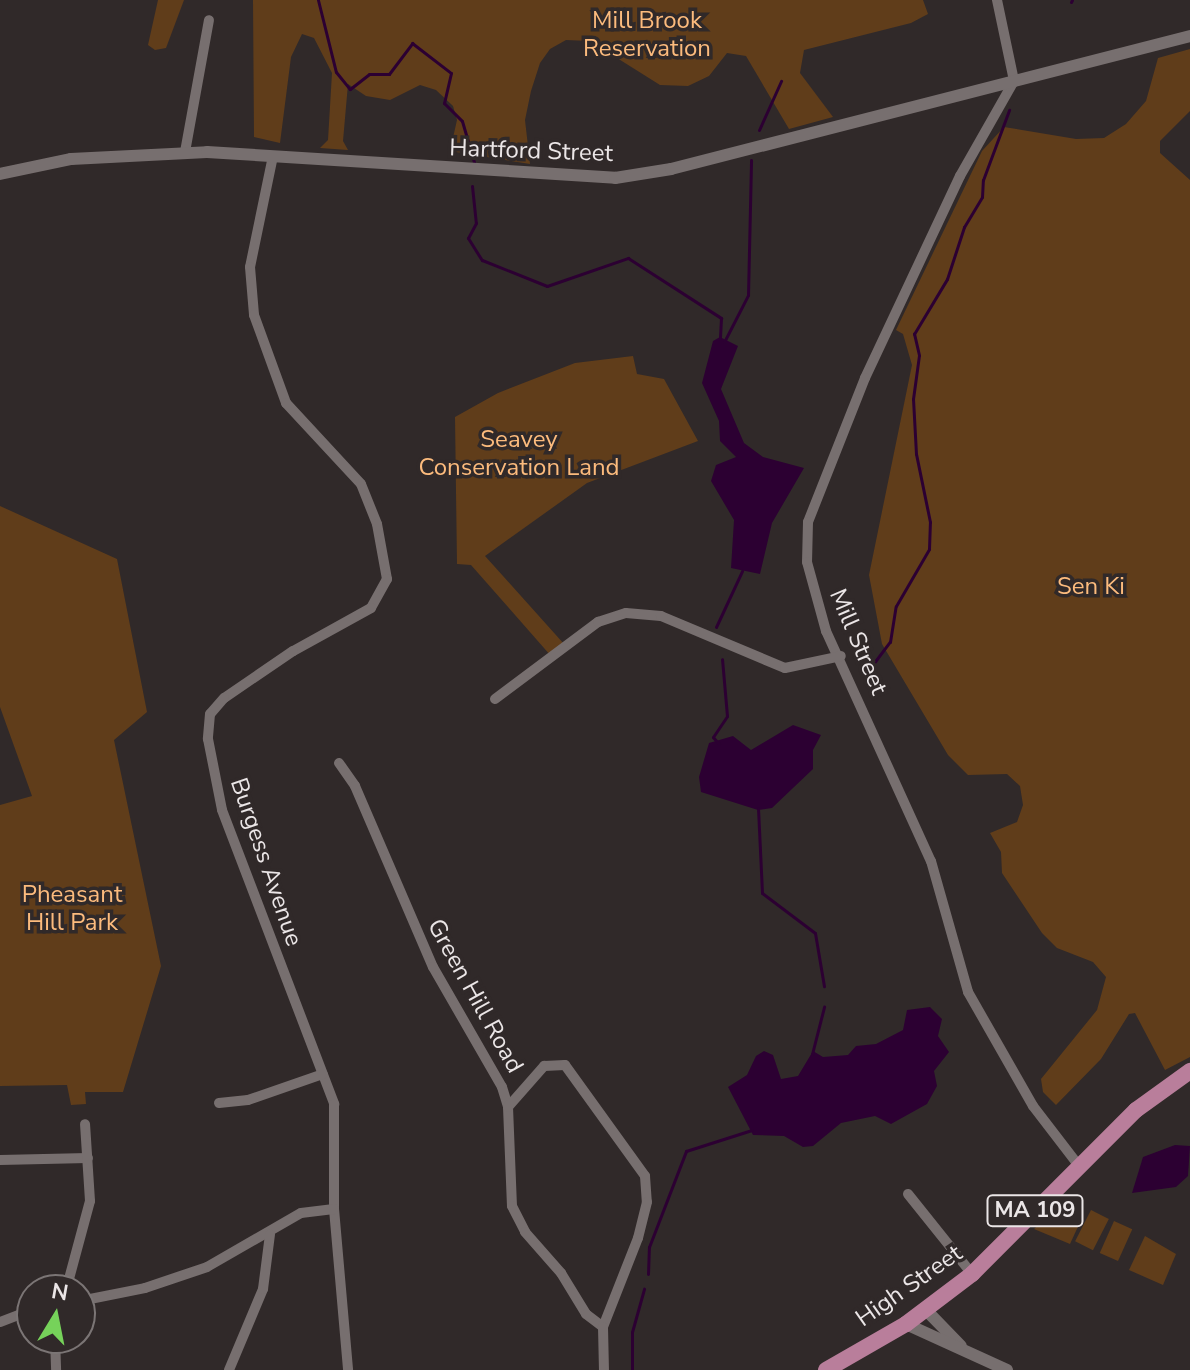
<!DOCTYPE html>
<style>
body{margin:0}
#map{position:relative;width:1190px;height:1370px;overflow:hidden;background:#302929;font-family:"Nunito Sans",sans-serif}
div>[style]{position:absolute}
.green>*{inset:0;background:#603d1a;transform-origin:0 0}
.water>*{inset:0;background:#2c0032}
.stream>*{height:3px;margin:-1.5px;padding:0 1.5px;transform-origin:1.5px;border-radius:1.5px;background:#2c0032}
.minor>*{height:10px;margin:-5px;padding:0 5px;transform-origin:5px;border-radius:5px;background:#776f6f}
.tertiary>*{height:12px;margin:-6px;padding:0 6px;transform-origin:6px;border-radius:6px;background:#776f6f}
.primary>*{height:16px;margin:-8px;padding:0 8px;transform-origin:8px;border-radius:8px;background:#b97e9b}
span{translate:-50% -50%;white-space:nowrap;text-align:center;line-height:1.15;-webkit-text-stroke:7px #302929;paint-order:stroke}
.shield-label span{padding:2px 6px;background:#302929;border:2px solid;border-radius:6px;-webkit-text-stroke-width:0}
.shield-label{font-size:22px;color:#ebe6e7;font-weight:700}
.park-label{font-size:24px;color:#fcbb7d}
.street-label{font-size:24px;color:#ebe6e7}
.north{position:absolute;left:16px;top:1274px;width:80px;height:80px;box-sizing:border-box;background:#302929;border:2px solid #7b7575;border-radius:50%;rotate:10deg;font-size:22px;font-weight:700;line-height:32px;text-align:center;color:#ebe6e7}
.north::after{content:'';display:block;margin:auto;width:28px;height:36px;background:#76d25a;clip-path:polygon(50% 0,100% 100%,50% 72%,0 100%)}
</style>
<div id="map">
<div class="green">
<i style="clip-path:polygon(158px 0,184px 0,166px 48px,155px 50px,148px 45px)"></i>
<i style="clip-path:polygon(253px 0,923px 0,928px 14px,911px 23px,804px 50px,800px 73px,833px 117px,789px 129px,746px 56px,727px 53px,709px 76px,688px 86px,660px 85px,590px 41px,566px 40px,550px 49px,540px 63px,531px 91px,525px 120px,530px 164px,450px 151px,457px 120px,453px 106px,436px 90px,420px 85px,390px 100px,366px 96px,348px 84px,343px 141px,348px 150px,320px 148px,328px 140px,332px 73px,314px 38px,302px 34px,291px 57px,280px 143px,254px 137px)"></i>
<i style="clip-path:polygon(1190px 49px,1190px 111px,1160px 141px,1160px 153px,1190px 180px,1190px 1057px,1165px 1070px,1135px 1013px,1129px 1014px,1101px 1059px,1056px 1105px,1043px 1092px,1041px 1079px,1097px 1010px,1106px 977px,1093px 962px,1057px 948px,1042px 933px,1002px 873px,1001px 852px,990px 833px,1017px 822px,1023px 805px,1020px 786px,1007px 774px,968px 775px,948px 755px,882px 644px,869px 575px,912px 365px,903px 334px,896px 330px,982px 151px,1004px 127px,1076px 139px,1104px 138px,1126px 124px,1146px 101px,1158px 58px)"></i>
<i style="clip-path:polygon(633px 356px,637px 374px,664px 379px,698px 441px,587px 483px,485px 556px,564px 644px,551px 656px,471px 565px,457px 564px,455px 417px,498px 393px,575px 363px)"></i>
<i style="clip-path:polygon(0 506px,117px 559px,147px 712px,114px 740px,161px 966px,123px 1092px,85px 1092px,86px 1104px,71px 1105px,67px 1085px,0 1086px,0 805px,32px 796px,0 707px)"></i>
<i style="clip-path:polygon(1059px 1205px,1081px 1220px,1070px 1244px,1034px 1229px)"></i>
<i style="left:1091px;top:1210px;width:20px;height:35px;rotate:27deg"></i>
<i style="left:1114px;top:1221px;width:20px;height:35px;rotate:24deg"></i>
<i style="clip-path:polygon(1145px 1236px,1176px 1254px,1163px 1285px,1129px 1270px)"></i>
</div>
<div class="water">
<i style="clip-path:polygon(720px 337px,738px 346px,721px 389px,744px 443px,763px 457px,804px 468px,772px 523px,760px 574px,731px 568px,734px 520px,711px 481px,716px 465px,736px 457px,720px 441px,719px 421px,702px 383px,713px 341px)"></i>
<i style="clip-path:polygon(793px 725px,821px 735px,813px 750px,813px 769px,772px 808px,758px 810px,701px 792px,699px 777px,709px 743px,733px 736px,751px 750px)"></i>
<i style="clip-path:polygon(930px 1007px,942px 1019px,938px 1036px,949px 1052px,934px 1071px,937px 1086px,927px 1104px,891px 1124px,875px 1116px,841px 1123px,813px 1146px,803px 1147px,784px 1136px,753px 1135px,728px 1087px,747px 1075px,756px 1056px,764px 1051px,773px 1055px,781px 1079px,798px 1076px,813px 1051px,823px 1057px,848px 1055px,856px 1046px,876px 1044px,903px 1030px,907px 1010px)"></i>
<i style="clip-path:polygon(1175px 1145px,1190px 1146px,1188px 1176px,1176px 1187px,1132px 1193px,1143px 1157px)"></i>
</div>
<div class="stream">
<i style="left:318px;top:0;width:74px;rotate:76deg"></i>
<i style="left:336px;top:72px;width:22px;rotate:51deg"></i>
<i style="left:350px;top:89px;width:24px;rotate:-38deg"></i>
<i style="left:369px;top:74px;width:20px"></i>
<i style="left:389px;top:74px;width:39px;rotate:-53deg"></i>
<i style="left:412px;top:43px;width:49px;rotate:37.6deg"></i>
<i style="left:451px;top:73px;width:31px;rotate:103deg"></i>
<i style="left:444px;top:103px;width:25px;rotate:45deg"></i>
<i style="left:462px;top:121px;width:43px;rotate:73.7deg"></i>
<i style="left:1071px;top:2px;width:2px;rotate:-63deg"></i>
<i style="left:759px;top:130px;width:54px;rotate:-65.8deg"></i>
<i style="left:472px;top:186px;width:37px;rotate:84deg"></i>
<i style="left:476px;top:223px;width:17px;rotate:118deg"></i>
<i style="left:468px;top:238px;width:26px;rotate:58deg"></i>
<i style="left:482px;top:260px;width:70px;rotate:21.8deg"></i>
<i style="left:547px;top:286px;width:86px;rotate:-19.1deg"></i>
<i style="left:628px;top:258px;width:111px;rotate:32.8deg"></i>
<i style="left:721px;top:318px;width:20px;rotate:93deg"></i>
<i style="left:724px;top:342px;width:53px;rotate:-62.9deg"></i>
<i style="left:748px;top:295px;width:135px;rotate:-88.7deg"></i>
<i style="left:716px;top:627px;width:62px;rotate:-65.1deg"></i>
<i style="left:867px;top:672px;width:38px;rotate:-53deg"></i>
<i style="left:890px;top:642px;width:36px;rotate:-81deg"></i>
<i style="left:896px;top:606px;width:66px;rotate:-59.9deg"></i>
<i style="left:929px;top:549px;width:27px;rotate:-88deg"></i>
<i style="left:930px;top:522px;width:69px;rotate:-101.6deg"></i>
<i style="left:916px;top:454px;width:55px;rotate:-93.1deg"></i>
<i style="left:913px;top:399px;width:44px;rotate:-82.2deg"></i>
<i style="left:919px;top:355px;width:22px;rotate:-103deg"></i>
<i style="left:914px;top:334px;width:64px;rotate:-59deg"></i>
<i style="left:947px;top:279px;width:55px;rotate:-71.9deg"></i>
<i style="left:964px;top:227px;width:35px;rotate:-59deg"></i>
<i style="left:982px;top:197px;width:17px;rotate:-87deg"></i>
<i style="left:983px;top:180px;width:75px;rotate:-69.6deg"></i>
<i style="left:719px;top:744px;width:9px;rotate:-131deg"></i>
<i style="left:713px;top:737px;width:25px;rotate:-56deg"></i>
<i style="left:727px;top:716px;width:57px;rotate:-95deg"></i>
<i style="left:758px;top:808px;width:85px;rotate:87.3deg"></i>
<i style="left:762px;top:893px;width:66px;rotate:37deg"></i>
<i style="left:815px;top:933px;width:54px;rotate:80.4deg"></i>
<i style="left:812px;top:1054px;width:49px;rotate:-75.7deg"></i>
<i style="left:648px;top:1274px;width:27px;rotate:-88deg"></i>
<i style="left:649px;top:1247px;width:103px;rotate:-68.9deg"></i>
<i style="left:686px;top:1151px;width:69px;rotate:-17.7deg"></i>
<i style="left:632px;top:1370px;width:38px;rotate:-90deg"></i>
<i style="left:632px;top:1332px;width:45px;rotate:-74.4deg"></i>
</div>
<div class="minor">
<i style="left:997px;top:0;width:83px;rotate:78.1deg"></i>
<i style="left:1014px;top:81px;width:109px;rotate:119.6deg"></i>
<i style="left:960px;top:176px;width:223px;rotate:115.2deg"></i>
<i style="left:865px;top:378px;width:155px;rotate:111.6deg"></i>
<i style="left:808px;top:522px;width:40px;rotate:91.4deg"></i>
<i style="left:807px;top:562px;width:72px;rotate:74.6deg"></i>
<i style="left:826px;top:631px;width:253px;rotate:65.5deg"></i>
<i style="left:931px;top:861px;width:136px;rotate:74.2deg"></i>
<i style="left:968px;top:992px;width:131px;rotate:60.3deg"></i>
<i style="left:1033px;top:1106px;width:76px;rotate:52.5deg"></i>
<i style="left:185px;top:152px;width:134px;rotate:-79.7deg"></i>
<i style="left:273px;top:156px;width:113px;rotate:101.7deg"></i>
<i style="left:250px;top:267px;width:48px;rotate:85.2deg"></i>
<i style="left:254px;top:315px;width:94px;rotate:70deg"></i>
<i style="left:286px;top:403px;width:110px;rotate:47.2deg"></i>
<i style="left:361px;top:484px;width:43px;rotate:68.2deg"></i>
<i style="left:377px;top:524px;width:56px;rotate:79.7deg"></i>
<i style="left:387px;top:579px;width:33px;rotate:119deg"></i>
<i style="left:371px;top:608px;width:89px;rotate:151.1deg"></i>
<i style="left:293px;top:651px;width:83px;rotate:145.7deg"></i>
<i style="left:224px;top:698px;width:21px;rotate:131deg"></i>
<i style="left:210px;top:714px;width:25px;rotate:95deg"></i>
<i style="left:208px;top:739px;width:72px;rotate:78.8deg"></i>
<i style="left:222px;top:810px;width:315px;rotate:69.1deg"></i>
<i style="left:334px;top:1104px;width:105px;rotate:90deg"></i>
<i style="left:334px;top:1209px;width:162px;rotate:85deg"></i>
<i style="left:495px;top:699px;width:129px;rotate:-36.8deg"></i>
<i style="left:598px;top:622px;width:29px;rotate:-18deg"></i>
<i style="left:626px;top:613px;width:35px;rotate:5deg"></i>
<i style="left:661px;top:616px;width:134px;rotate:22.8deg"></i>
<i style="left:785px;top:668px;width:57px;rotate:-12.1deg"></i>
<i style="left:339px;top:763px;width:28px;rotate:55deg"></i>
<i style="left:355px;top:786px;width:197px;rotate:66.7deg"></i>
<i style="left:433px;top:967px;width:138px;rotate:60.1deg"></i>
<i style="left:502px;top:1087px;width:21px;rotate:73deg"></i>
<i style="left:508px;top:1107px;width:99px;rotate:87.7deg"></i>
<i style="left:512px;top:1206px;width:29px;rotate:63deg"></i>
<i style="left:525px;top:1232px;width:55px;rotate:48.7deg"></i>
<i style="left:561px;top:1273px;width:48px;rotate:58.6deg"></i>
<i style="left:586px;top:1314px;width:21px;rotate:37deg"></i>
<i style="left:219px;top:1103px;width:29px;rotate:-6deg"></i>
<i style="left:248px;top:1100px;width:79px;rotate:-19.1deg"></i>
<i style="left:508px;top:1107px;width:55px;rotate:-48.7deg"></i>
<i style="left:544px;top:1066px;width:21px;rotate:-3deg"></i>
<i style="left:565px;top:1065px;width:137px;rotate:54.2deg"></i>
<i style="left:645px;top:1176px;width:26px;rotate:86deg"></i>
<i style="left:647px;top:1202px;width:37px;rotate:104deg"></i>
<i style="left:638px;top:1238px;width:96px;rotate:111.5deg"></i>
<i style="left:603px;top:1327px;width:43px;rotate:88.7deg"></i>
<i style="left:0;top:1160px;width:88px;rotate:-1.3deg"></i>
<i style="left:908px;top:1194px;width:102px;rotate:51.3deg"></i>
<i style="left:66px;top:1290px;width:92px;rotate:-74.9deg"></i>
<i style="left:90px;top:1201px;width:77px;rotate:-93.7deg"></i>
<i style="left:80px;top:1301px;width:66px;rotate:-11.3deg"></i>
<i style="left:145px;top:1288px;width:65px;rotate:-18.7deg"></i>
<i style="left:207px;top:1267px;width:108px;rotate:-29.9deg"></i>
<i style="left:301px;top:1213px;width:33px;rotate:-7deg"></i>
<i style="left:0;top:1322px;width:34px;rotate:-21deg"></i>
<i style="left:55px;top:1338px;width:32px;rotate:88deg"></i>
<i style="left:229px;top:1370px;width:88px;rotate:-67.2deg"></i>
<i style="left:263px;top:1289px;width:55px;rotate:-82.7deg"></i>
</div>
<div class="tertiary">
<i style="left:0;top:174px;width:73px;rotate:-11.9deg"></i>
<i style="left:71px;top:159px;width:136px;rotate:-2.9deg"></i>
<i style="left:207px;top:152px;width:409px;rotate:3.6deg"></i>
<i style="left:615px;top:178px;width:57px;rotate:-9.1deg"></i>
<i style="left:671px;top:169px;width:536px;rotate:-14.37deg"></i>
<i style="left:926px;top:1310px;width:50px;rotate:45.8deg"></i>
<i style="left:906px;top:1324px;width:111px;rotate:24.5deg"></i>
</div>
<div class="primary">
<i style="left:826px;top:1370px;width:92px;rotate:-29.9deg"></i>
<i style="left:906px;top:1324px;width:83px;rotate:-37.1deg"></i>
<i style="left:972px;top:1274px;width:232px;rotate:-45deg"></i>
<i style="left:1136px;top:1110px;width:67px;rotate:-35.8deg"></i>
</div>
<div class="shield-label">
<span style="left:1035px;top:1211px">MA 109</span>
</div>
<div class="park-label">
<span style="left:647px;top:35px">Mill Brook<br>Reservation</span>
<span style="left:519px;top:454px">Seavey<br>Conservation Land</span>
<span style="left:1091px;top:587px">Sen Ki</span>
<span style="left:72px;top:909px">Pheasant<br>Hill Park</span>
</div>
<div class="street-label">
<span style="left:531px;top:151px;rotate:2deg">Hartford Street</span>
<span style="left:858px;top:642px;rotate:67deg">Mill Street</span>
<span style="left:266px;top:862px;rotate:71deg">Burgess Avenue</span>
<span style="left:475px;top:996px;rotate:61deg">Green Hill Road</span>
<span style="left:909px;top:1286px;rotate:-35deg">High Street</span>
</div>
<div class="north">N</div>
</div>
